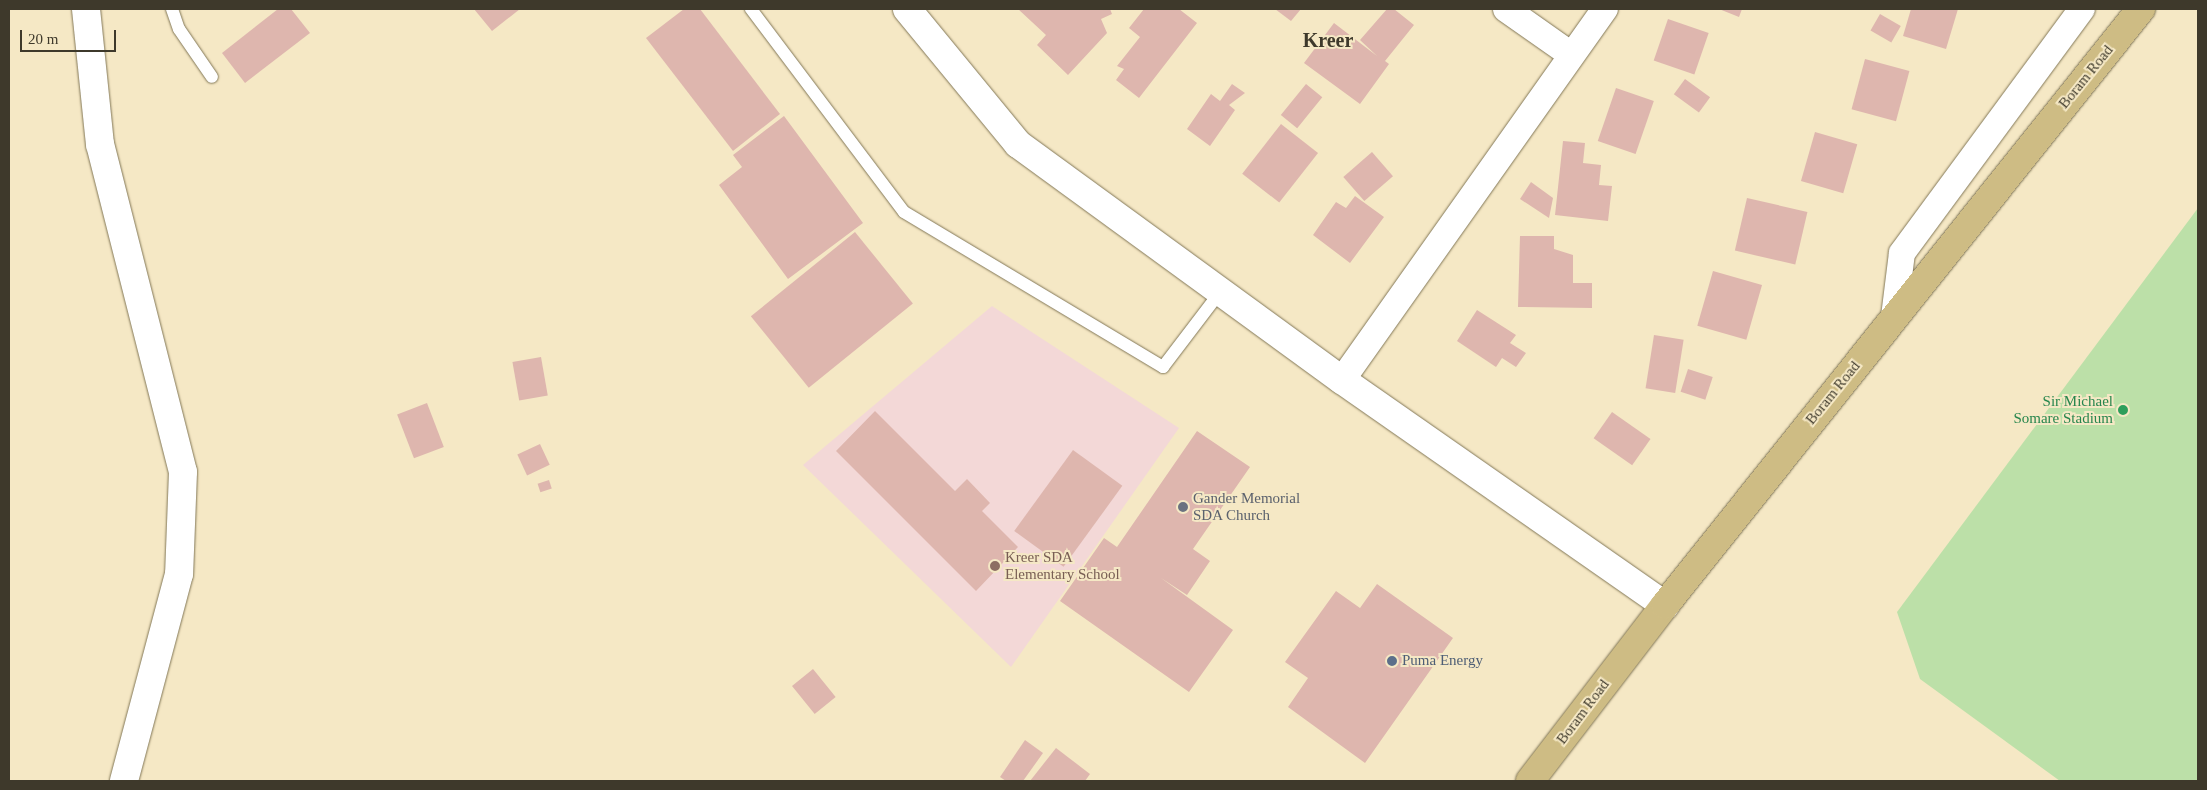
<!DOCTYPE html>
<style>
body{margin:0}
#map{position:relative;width:2207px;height:790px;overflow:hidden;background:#f5e8c5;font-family:Georgia,serif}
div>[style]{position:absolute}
.education>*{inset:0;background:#f3d8d7}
.green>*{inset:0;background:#bce0a8}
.building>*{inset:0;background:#deb6ae;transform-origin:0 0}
.roads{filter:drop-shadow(0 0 1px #827757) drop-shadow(0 0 1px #827757)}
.service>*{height:12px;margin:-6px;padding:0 6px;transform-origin:6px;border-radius:6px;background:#fff}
.minor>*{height:26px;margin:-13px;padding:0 13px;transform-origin:13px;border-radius:13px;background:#fff}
.tertiary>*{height:28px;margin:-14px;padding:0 14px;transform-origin:14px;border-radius:14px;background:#fff}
.primary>*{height:28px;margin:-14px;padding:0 14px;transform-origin:14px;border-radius:14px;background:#cebc84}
.dots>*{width:14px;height:14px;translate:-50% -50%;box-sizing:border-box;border:2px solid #f5e8c5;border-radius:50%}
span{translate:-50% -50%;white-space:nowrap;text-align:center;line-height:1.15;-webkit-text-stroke:4px #f5e8c5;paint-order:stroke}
.street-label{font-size:15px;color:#3e392b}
.leisure-label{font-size:15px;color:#27864d}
.right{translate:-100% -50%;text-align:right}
.worship-label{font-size:15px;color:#5b616d}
.left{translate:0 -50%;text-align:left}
.education-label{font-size:15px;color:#785e54}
.service-label{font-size:15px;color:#4e5e75}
.district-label{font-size:20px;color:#3e392b;font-weight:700}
.frame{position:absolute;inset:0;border:10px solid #3e392b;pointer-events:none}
.scale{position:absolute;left:20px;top:30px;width:96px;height:22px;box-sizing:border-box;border:2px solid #3e392b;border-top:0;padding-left:6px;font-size:15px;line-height:18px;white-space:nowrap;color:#3e392b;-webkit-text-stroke:4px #f5e8c5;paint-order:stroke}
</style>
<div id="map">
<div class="education">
<i style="clip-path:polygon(992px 306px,1179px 428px,1011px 667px,803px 465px)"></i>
</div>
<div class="green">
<i style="clip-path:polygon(2198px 208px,2198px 781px,2060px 781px,1920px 679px,1897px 612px)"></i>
</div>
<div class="building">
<i style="clip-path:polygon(278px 9px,291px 9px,310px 33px,245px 83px,222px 53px)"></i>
<i style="clip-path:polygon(474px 9px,520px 9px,492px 31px)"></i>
<i style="clip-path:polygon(684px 9px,700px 9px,780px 114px,733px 151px,646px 38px)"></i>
<i style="clip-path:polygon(1018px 9px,1110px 9px,1112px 14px,1101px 19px,1107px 33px,1068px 75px,1037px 45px,1046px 35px)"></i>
<i style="clip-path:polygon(1144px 9px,1179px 9px,1197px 23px,1139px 98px,1116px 80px,1124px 69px,1117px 66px,1140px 37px,1129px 28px)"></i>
<i style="clip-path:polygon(1275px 9px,1301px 9px,1291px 21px)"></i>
<i style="clip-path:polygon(1387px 9px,1394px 9px,1414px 25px,1385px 61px,1389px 64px,1360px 104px,1304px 63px,1334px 23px,1377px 56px,1360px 40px)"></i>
<i style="clip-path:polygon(1719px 9px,1742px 9px,1739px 17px)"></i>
<i style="clip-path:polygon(1911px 9px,1958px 9px,1946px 49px,1903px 36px)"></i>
<i style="left:1880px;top:14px;width:24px;height:19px;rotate:30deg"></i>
<i style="left:1668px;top:19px;width:43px;height:44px;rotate:19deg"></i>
<i style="left:1865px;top:59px;width:46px;height:52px;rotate:15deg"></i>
<i style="left:1685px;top:79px;width:31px;height:19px;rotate:36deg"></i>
<i style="clip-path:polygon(1232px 84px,1245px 93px,1229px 105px,1235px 110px,1210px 146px,1187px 129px,1211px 94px,1220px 101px)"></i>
<i style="left:1306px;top:84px;width:21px;height:40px;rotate:39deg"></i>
<i style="left:1616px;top:88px;width:40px;height:56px;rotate:19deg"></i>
<i style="clip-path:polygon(784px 116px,863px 223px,788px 279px,719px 185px,742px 167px,733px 155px)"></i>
<i style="left:1281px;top:124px;width:47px;height:63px;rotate:38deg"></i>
<i style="left:1815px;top:132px;width:44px;height:51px;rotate:16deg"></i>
<i style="clip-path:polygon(1563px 141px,1585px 143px,1583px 163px,1601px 165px,1599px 185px,1612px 186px,1608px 221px,1555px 215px)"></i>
<i style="left:1372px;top:152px;width:32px;height:38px;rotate:49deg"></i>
<i style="clip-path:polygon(1531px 182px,1553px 198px,1549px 218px,1520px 199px)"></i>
<i style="clip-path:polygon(1355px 196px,1384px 217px,1350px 263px,1313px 235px,1336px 202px,1346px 208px)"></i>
<i style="left:1747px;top:198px;width:62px;height:54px;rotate:13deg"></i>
<i style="left:855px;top:232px;width:92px;height:134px;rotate:51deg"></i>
<i style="clip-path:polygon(1520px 236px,1554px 236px,1554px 249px,1573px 255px,1573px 283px,1592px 283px,1592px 308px,1518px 307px)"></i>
<i style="left:1713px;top:271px;width:51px;height:57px;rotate:16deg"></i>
<i style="clip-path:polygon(1477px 310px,1516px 335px,1510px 343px,1526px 353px,1516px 367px,1502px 358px,1496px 367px,1457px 341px)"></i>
<i style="left:1654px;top:335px;width:30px;height:54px;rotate:9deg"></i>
<i style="left:541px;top:357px;width:39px;height:29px;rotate:80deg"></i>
<i style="left:1688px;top:369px;width:26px;height:24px;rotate:18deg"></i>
<i style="left:427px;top:403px;width:47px;height:32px;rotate:69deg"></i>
<i style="clip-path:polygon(875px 411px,955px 491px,967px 479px,990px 503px,982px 511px,1018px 547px,976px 591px,836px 451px)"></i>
<i style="left:1612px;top:412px;width:47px;height:32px;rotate:35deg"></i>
<i style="clip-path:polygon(1197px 431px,1250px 467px,1193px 549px,1210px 561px,1187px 595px,1161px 578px,1233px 630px,1189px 692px,1060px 601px,1104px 538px,1117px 547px)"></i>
<i style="left:540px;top:444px;width:23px;height:25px;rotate:65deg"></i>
<i style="left:1073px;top:450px;width:61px;height:100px;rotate:36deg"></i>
<i style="left:549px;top:480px;width:9px;height:12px;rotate:72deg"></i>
<i style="clip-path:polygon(1377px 584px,1453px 638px,1365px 763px,1288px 707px,1308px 678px,1285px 662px,1336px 591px,1360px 608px)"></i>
<i style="left:813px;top:669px;width:36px;height:27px;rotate:51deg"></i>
<i style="clip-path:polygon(1025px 740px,1043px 753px,1023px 781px,1006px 781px,1000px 777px)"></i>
<i style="clip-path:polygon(1056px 748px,1090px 774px,1085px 781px,1030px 781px)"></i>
</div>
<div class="roads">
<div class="service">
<i style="left:172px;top:9px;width:21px;rotate:71deg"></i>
<i style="left:179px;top:29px;width:58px;rotate:55.5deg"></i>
<i style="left:751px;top:9px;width:254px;rotate:53deg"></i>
<i style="left:904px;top:212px;width:302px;rotate:30.9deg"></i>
<i style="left:1163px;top:367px;width:96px;rotate:-52.7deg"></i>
</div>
<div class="minor">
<i style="left:1506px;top:9px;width:78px;rotate:35.1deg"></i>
<i style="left:1894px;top:317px;width:64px;rotate:-82.9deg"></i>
<i style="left:1902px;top:253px;width:303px;rotate:-53.6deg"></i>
<i style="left:1342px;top:380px;width:455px;rotate:-54.7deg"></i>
</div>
<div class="tertiary">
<i style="left:86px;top:9px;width:136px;rotate:84.1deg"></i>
<i style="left:100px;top:144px;width:338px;rotate:75.8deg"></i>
<i style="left:183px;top:472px;width:102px;rotate:92.2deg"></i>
<i style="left:179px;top:574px;width:214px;rotate:104.9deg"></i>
<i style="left:907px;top:9px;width:175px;rotate:50.6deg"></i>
<i style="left:1018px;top:144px;width:401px;rotate:36.1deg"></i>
<i style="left:1342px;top:380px;width:394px;rotate:34.9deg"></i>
</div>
<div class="primary">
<i style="left:1530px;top:781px;width:222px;rotate:-52.5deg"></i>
<i style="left:1665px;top:605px;width:763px;rotate:-51.39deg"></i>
</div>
</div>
<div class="dots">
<i style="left:2123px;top:410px;background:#2e9e5b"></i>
<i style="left:1183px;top:507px;background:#6b7280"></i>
<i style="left:995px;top:566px;background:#8d6e63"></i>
<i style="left:1392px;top:661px;background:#5c6f8a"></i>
</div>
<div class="street-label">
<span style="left:2086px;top:77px;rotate:-51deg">Boram Road</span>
<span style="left:1833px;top:393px;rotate:-51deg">Boram Road</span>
<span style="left:1583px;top:712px;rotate:-53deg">Boram Road</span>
</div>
<div class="leisure-label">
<span class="right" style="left:2113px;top:410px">Sir Michael<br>Somare Stadium</span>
</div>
<div class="worship-label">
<span class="left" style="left:1193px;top:507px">Gander Memorial<br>SDA Church</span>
</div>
<div class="education-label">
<span class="left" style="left:1005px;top:566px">Kreer SDA<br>Elementary School</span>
</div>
<div class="service-label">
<span class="left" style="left:1402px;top:661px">Puma Energy</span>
</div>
<div class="district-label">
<span style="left:1328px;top:40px">Kreer</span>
</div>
<div class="frame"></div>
<div class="scale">20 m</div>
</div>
